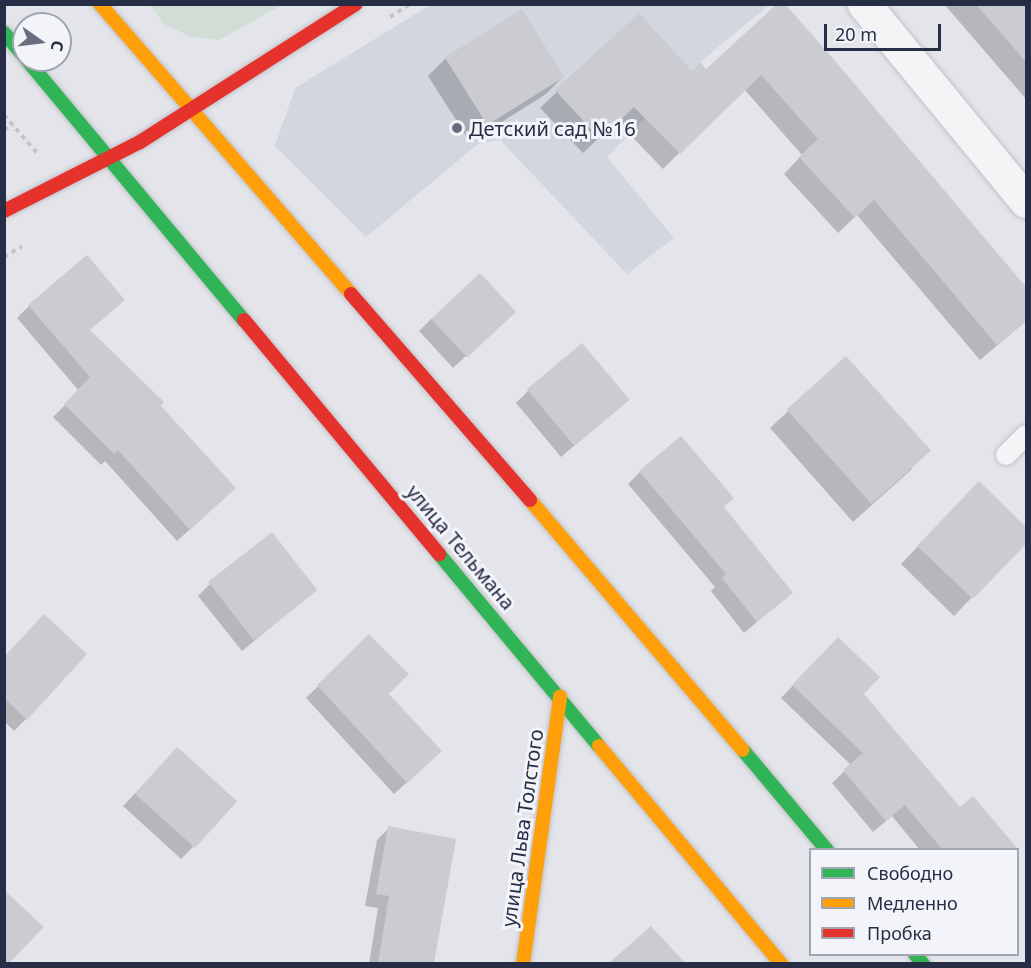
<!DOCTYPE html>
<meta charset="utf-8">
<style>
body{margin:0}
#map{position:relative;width:1031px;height:968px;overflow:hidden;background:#e4e5ea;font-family:"Noto Sans",sans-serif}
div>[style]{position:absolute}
.built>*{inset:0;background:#d4d6df}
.green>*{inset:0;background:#d2ddd5}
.shadow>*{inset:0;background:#0003}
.building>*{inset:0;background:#cbccd2;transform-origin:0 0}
.path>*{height:4px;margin-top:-2px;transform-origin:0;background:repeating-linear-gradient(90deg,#c2c4ca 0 4.5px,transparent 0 9px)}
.roads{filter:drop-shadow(0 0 2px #c1c2c8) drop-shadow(0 0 2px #c1c2c8)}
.lane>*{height:20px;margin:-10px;padding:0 10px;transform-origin:10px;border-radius:10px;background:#f4f4f7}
.street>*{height:33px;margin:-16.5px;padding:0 16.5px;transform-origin:16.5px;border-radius:16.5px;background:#f4f4f7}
.fast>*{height:14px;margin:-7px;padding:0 7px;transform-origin:7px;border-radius:7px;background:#30b455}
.slow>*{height:14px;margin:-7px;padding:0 7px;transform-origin:7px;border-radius:7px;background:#ff9f0a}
.jam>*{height:14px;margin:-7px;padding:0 7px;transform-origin:7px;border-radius:7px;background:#e5322d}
.dots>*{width:16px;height:16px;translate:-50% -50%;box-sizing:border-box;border:3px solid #f2f4f9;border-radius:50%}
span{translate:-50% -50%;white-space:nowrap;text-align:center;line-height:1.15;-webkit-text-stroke:6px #f2f4f9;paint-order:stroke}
.poi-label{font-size:20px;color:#282d46}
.left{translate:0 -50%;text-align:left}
.street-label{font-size:20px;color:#282d46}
.frame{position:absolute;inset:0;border:6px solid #282d46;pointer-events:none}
.legend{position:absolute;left:809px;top:848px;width:210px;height:108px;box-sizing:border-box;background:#f2f4f9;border:2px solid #a1a4b1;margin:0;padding:8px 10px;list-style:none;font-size:18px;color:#282d46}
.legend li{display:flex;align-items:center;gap:12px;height:30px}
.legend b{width:30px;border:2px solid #a1a4b1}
.north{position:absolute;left:12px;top:12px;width:60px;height:60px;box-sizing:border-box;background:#f2f4f9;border:2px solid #a1a4b1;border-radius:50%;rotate:104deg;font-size:16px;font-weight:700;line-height:24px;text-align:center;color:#282d46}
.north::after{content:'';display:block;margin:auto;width:21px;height:27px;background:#6a6d7f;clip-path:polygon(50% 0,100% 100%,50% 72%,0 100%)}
.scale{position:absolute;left:824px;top:24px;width:117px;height:27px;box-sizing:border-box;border:3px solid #282d46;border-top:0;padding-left:8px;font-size:18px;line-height:21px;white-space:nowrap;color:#282d46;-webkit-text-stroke:4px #f2f4f9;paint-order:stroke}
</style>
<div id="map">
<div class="built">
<i style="clip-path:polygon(430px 5px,769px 5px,700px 62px,607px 157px,674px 238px,627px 274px,500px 140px,478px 144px,366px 237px,275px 146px,295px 88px)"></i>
</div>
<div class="green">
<i style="clip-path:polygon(150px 5px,282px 5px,219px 40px,191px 37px,164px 24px)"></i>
</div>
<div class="shadow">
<i style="clip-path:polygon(783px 4px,1026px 289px,1026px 321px,980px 360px,857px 215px,838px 233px,784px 174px,802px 155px,744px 89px,663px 169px,617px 121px,583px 153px,540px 108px,638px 15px,692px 73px,706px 71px)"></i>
<i style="clip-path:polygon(944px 4px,1026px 4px,1026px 99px)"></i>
<i style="clip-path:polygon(446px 58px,563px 77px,546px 94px,470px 142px,428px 76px)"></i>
<i style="clip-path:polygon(123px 300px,89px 330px,159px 406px,222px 500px,177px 541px,105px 461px,101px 465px,53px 417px,79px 391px,17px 318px,29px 306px)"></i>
<i style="clip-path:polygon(431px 319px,501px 323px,453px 368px,419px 331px)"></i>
<i style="clip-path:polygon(846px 358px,912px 469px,853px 522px,770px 428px)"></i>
<i style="clip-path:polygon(528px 391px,627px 400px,561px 457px,516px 403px)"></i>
<i style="clip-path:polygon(640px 472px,722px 507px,791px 593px,744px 633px,711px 591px,715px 587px,628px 484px)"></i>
<i style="clip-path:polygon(979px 483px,1026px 529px,1026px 541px,954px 616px,901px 564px)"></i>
<i style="clip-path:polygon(210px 584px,316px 590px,242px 651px,198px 596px)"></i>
<i style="clip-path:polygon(369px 636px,387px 694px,428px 763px,394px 794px,306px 698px)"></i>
<i style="clip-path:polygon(838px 639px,862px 694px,959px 809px,1012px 845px,1007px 850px,920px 850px,892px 816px,873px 832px,832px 783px,851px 765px,781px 698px)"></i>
<i style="clip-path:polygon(4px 658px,26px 719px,14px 731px,4px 721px)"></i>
<i style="clip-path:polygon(166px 761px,193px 847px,181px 859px,123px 806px)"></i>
<i style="clip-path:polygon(389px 828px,454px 840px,433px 964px,369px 964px,378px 908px,365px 906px,377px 840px)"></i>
<i style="clip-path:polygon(651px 928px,683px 964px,612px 964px,615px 960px)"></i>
</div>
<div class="building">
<i style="clip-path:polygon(777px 4px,785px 4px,830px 55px,1026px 287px,1026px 321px,997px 345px,874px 200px,855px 218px,799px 157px,818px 139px,761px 75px,680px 154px,634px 107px,600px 139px,555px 90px,639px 13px,692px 71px,700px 62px,706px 69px)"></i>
<i style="clip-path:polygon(976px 4px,1026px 4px,1026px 62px)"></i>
<i style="left:522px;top:9px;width:80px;height:91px;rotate:58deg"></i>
<i style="clip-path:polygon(87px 255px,125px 300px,90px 330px,164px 402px,161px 406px,236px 488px,190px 530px,118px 450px,114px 454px,64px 404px,90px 377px,28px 305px)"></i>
<i style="left:480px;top:273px;width:53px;height:67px;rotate:47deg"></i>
<i style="left:582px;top:343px;width:74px;height:72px;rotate:50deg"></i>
<i style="left:846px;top:356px;width:127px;height:80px;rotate:48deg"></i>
<i style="clip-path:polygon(681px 436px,734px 498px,724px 507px,793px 593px,757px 622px,722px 578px,726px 574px,639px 471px)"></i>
<i style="clip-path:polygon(979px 481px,1026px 527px,1026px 544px,973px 599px,917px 546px)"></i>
<i style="left:272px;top:532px;width:74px;height:81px;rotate:52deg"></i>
<i style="clip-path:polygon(44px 614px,87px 654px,27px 720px,4px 698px,4px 657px)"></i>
<i style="clip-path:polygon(369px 634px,409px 674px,389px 694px,442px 751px,407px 783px,317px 685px)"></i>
<i style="clip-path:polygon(838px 637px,880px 677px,864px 694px,960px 807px,973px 796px,1018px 849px,942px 849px,905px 805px,886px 821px,843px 770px,863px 753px,792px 685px)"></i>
<i style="left:177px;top:747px;width:81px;height:63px;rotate:42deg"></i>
<i style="clip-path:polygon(388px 826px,456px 839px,434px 963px,378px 963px,389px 896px,376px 894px)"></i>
<i style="clip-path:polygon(4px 890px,44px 927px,9px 963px,4px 963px)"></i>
<i style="clip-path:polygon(651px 926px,685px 963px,609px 963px)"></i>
</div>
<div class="path">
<i style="left:390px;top:17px;width:24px;rotate:-33deg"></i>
<i style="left:4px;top:115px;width:50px;rotate:49deg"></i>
<i style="left:4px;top:130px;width:10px;rotate:-29deg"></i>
<i style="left:4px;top:257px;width:21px;rotate:-31deg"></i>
</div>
<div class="roads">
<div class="lane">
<i style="left:1006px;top:455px;width:28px;rotate:-45deg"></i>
</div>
<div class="street">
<i style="left:864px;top:4px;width:255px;rotate:50.6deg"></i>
</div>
<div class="fast">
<i style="left:4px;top:33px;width:30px;rotate:49deg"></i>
<i style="left:27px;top:60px;width:339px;rotate:50.2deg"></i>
<i style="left:439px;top:554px;width:250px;rotate:50.2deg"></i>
<i style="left:743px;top:750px;width:131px;rotate:50deg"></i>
<i style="left:915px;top:954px;width:13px;rotate:51deg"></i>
</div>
<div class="slow">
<i style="left:100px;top:4px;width:384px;rotate:49.1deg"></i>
<i style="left:530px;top:500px;width:328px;rotate:49.6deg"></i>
<i style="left:599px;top:746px;width:284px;rotate:50.1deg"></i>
<i style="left:523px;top:964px;width:270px;rotate:-82.1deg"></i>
</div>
<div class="jam">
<i style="left:4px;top:211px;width:153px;rotate:-26.9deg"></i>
<i style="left:140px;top:142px;width:256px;rotate:-32.6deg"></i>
<i style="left:351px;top:294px;width:273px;rotate:49deg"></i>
<i style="left:244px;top:320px;width:305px;rotate:50.2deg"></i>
</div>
</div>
<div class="dots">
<i style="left:457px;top:128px;background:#6a6d7f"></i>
</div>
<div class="poi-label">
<span class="left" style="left:469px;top:128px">Детский сад №16</span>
</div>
<div class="street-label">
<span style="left:461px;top:547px;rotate:50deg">улица Тельмана</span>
<span style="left:522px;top:828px;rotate:-82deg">улица Льва Толстого</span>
</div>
<div class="frame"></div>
<ul class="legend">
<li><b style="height:8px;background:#30b455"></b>Свободно</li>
<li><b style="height:8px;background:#ff9f0a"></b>Медленно</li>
<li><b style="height:8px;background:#e5322d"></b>Пробка</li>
</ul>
<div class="north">С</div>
<div class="scale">20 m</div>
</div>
